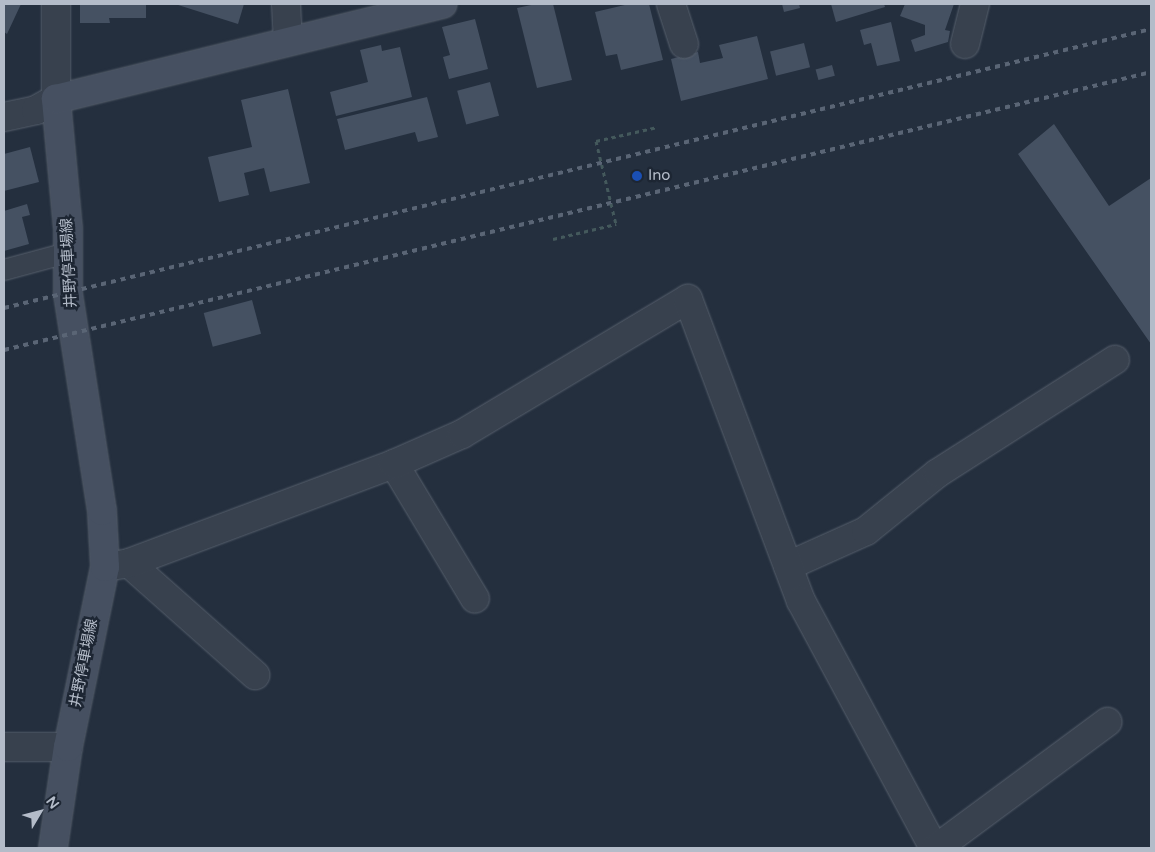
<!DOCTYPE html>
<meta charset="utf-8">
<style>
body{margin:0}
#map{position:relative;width:1155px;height:852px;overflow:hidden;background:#242f3e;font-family:"Varela Round","Noto Sans JP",sans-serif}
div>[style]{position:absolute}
.building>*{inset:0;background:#455162;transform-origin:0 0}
.path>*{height:3px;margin-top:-1.5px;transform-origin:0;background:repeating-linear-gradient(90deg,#44595c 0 4px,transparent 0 8px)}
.roads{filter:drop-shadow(0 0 1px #565f6c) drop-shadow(0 0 1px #565f6c)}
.service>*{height:20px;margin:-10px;padding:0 10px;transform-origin:10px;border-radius:10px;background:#38414e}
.minor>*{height:28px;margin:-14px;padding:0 14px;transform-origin:14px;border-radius:14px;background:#38414e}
.secondary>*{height:28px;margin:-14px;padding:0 14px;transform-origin:14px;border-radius:14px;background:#465061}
.rail>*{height:4px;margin-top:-2px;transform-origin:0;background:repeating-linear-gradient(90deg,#5a6575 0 5px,transparent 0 10px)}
.path-bridge>*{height:3px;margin-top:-1.5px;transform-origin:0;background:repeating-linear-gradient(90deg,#44595c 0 4px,transparent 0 8px)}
.dots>*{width:14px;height:14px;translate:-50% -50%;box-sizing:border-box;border:2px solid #1d2633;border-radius:50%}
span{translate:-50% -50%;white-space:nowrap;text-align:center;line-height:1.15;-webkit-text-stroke:5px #1d2633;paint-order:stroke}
.poi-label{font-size:15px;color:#b4bcc9}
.left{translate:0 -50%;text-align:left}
.street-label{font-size:15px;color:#b4bcc9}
.frame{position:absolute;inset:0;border:5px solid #b4bcc9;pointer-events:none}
.north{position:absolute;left:15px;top:787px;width:50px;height:50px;-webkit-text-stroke:4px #1d2633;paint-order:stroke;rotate:53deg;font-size:14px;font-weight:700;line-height:20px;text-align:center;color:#b4bcc9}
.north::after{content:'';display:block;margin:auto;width:18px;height:22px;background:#b4bcc9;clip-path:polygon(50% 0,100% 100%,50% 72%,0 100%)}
</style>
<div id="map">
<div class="building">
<i style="clip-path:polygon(4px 4px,21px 4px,7px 34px,4px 32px)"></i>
<i style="clip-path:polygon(80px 4px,146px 4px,146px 18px,109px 18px,110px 23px,80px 23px)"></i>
<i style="clip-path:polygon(175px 4px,244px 4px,238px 24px)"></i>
<i style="clip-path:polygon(536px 4px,553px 4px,572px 80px,537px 88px,517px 8px)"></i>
<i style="clip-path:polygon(629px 4px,649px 4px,663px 60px,621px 70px,617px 54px,606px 56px,595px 12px)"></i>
<i style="clip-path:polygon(782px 4px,799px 4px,800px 8px,784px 12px)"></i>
<i style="clip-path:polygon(831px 4px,884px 4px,885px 7px,836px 22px)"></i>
<i style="clip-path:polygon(905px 4px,954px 4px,945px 30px,950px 31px,948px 42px,915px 52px,911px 40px,925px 35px,925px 25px,900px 16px)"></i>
<i style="clip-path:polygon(475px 19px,488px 69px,449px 79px,443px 57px,450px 55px,442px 27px)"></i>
<i style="clip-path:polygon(891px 22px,900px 61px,877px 66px,871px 43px,864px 45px,860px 30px)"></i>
<i style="clip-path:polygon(757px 36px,768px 79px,681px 101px,671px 59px,698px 52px,700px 63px,723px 58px,719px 45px)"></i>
<i style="left:804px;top:43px;width:25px;height:35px;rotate:76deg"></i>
<i style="clip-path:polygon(381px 45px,382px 51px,400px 47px,412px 97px,336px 116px,330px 92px,368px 82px,360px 50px)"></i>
<i style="left:832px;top:65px;width:11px;height:17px;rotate:75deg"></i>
<i style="left:490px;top:82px;width:35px;height:34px;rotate:75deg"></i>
<i style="clip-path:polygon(288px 89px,310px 183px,270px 192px,264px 168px,244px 173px,249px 195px,219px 202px,208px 157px,252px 147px,241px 100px)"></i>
<i style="clip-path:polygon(427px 97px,438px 137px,418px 142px,415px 132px,345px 150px,337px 119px)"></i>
<i style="clip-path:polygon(1054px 124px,1109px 206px,1151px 178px,1151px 344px,1018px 154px)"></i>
<i style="clip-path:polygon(30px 147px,39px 182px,4px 191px,4px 154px)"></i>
<i style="clip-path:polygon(27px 204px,30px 215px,22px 217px,29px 244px,4px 251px,4px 211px)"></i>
<i style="left:252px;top:300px;width:35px;height:50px;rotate:75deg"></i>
</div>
<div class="path">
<i style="left:596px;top:141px;width:63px;rotate:-12.9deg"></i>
<i style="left:553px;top:239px;width:65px;rotate:-13.4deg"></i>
</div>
<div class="roads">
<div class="service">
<i style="left:4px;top:270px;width:65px;rotate:-15.1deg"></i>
</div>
<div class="minor">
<i style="left:286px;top:4px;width:37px;rotate:87deg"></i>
<i style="left:671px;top:4px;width:42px;rotate:72deg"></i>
<i style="left:965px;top:44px;width:41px;rotate:-76deg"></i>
<i style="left:4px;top:117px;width:33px;rotate:-12deg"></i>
<i style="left:36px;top:110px;width:23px;rotate:-29deg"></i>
<i style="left:56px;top:99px;width:95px;rotate:-90deg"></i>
<i style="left:394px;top:464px;width:157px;rotate:59deg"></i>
<i style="left:129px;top:563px;width:169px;rotate:41.6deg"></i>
<i style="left:788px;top:566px;width:85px;rotate:-24.2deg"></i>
<i style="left:866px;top:531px;width:92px;rotate:-38.9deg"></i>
<i style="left:938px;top:473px;width:210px;rotate:-32.6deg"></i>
<i style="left:105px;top:567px;width:24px;rotate:-9deg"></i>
<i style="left:129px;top:563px;width:283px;rotate:-20.5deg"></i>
<i style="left:394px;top:464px;width:74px;rotate:-23.8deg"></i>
<i style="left:462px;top:434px;width:263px;rotate:-30.9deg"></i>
<i style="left:688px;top:299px;width:322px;rotate:69.5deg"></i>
<i style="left:801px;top:601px;width:281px;rotate:61.7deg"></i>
<i style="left:4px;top:747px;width:64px"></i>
<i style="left:937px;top:848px;width:212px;rotate:-36.5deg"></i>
</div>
<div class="secondary">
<i style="left:53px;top:848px;width:102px;rotate:-81.6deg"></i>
<i style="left:68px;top:747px;width:184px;rotate:-78.4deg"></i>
<i style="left:105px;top:567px;width:56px;rotate:-93.1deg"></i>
<i style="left:102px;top:511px;width:221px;rotate:-98.9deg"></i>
<i style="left:68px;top:293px;width:64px;rotate:-90deg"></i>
<i style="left:68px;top:229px;width:131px;rotate:-95.3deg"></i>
<i style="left:56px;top:99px;width:398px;rotate:-13.8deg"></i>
</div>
</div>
<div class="rail">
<i style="left:4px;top:308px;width:1180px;rotate:-13.67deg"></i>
<i style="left:4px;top:350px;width:1180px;rotate:-13.62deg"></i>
</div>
<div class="path-bridge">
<i style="left:596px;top:141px;width:85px;rotate:76.5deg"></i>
</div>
<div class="dots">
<i style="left:637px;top:176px;background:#1a4fb4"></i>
</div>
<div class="poi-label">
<span class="left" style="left:648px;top:176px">Ino</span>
</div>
<div class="street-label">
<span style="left:69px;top:263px;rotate:-93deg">井野停車場線</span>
<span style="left:84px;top:663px;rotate:-79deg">井野停車場線</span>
</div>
<div class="frame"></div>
<div class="north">N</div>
</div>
